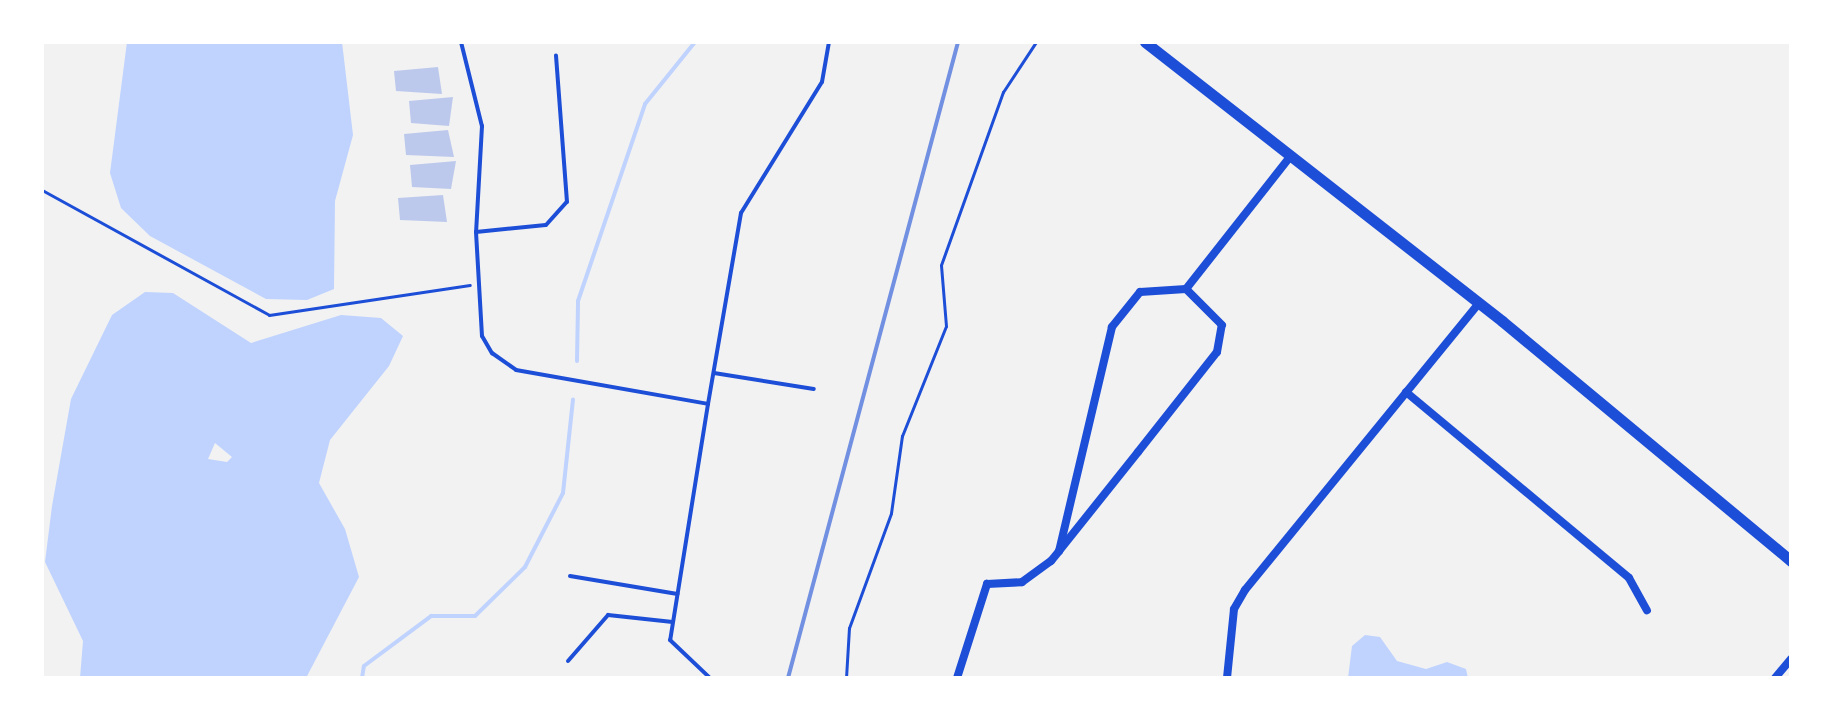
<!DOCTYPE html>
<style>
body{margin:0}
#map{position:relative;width:1833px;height:720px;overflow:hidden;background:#f2f2f2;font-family:"Nunito Sans",sans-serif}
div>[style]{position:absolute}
.water>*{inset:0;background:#bfd3fe}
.stream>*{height:4px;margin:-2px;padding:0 2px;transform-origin:2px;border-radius:2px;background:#bfd3fe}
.building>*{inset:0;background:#bdc9ec}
.path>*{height:3px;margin:-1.5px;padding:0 1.5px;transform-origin:1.5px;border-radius:1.5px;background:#1d4ed8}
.service>*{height:4px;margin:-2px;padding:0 2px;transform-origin:2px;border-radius:2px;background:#1d4ed8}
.minor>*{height:8px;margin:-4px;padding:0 4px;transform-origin:4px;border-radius:4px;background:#1d4ed8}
.tertiary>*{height:11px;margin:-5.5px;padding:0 5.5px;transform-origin:5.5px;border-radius:5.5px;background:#1d4ed8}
.rail>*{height:4px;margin:-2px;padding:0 2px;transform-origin:2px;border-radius:2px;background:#7290e2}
span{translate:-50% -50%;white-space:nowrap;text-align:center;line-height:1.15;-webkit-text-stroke:6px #fff;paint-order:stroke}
.frame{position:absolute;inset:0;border:44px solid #fff;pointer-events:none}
</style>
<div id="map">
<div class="water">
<i style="clip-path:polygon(127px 42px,342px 42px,353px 135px,335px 201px,334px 289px,307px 300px,266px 299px,150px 236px,121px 208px,110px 173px)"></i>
<i style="clip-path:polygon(evenodd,145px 292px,173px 293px,251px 343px,341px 315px,381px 318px,403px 336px,389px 366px,330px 440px,319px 483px,345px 529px,359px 577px,306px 678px,80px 678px,83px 641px,45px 562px,52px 506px,71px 399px,112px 315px,145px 292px,215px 443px,232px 457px,227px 462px,208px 459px,215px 443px)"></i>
<i style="clip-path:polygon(1365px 635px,1380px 637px,1397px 661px,1426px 669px,1447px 662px,1466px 669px,1468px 678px,1348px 678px,1352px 646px)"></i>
</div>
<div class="stream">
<i style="left:577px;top:361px;width:60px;rotate:-89deg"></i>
<i style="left:578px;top:301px;width:208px;rotate:-71.2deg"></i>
<i style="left:645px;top:104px;width:80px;rotate:-51.1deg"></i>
<i style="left:362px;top:678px;width:12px;rotate:-81deg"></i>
<i style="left:364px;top:666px;width:84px;rotate:-36.7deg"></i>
<i style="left:431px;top:616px;width:44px"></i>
<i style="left:475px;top:616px;width:70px;rotate:-44.4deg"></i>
<i style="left:525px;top:567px;width:83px;rotate:-62.8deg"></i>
<i style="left:563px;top:493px;width:94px;rotate:-83.9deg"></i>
</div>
<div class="building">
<i style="clip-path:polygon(438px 67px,442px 94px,396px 91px,394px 71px)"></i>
<i style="clip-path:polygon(453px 97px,449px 126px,411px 123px,409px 101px)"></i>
<i style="clip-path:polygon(448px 130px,454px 157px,406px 155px,404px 134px)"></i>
<i style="clip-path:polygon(456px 161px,451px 189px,412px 187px,410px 165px)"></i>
<i style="clip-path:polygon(443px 195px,447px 222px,400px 220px,398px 198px)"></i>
</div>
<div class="path">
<i style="left:42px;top:190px;width:259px;rotate:28.8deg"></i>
<i style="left:269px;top:315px;width:203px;rotate:-8.5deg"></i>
<i style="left:846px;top:678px;width:50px;rotate:-86.6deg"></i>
<i style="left:849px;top:628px;width:122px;rotate:-69.9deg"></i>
<i style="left:891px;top:513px;width:78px;rotate:-81.9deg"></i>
<i style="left:902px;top:436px;width:118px;rotate:-68.2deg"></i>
<i style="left:946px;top:326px;width:61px;rotate:-94.7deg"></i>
<i style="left:941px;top:265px;width:184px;rotate:-70.3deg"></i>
<i style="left:1003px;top:92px;width:60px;rotate:-56.6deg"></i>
</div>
<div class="service">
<i style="left:461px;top:42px;width:87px;rotate:76deg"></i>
<i style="left:482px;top:126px;width:106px;rotate:93.2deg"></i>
<i style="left:476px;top:232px;width:104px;rotate:86.7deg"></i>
<i style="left:482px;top:336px;width:20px;rotate:60deg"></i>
<i style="left:492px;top:353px;width:29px;rotate:35deg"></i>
<i style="left:516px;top:370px;width:195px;rotate:10deg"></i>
<i style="left:708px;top:404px;width:194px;rotate:-80.2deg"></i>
<i style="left:741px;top:213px;width:154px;rotate:-58.3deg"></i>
<i style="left:822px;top:82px;width:41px;rotate:-80.1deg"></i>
<i style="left:476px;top:232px;width:70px;rotate:-5.7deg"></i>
<i style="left:546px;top:225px;width:31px;rotate:-48deg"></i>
<i style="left:567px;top:202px;width:147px;rotate:-94.3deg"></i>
<i style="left:714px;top:373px;width:101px;rotate:9.1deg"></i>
<i style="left:708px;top:404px;width:239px;rotate:99.1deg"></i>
<i style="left:670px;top:640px;width:55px;rotate:43.5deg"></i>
<i style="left:570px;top:576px;width:109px;rotate:9.5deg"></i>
<i style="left:568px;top:661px;width:61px;rotate:-49deg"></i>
<i style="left:608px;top:615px;width:65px;rotate:6.1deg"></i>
</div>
<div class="minor">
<i style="left:1186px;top:289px;width:167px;rotate:-51.8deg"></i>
<i style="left:1406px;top:392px;width:290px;rotate:39.8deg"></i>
<i style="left:1629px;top:578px;width:37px;rotate:61deg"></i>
<i style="left:957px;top:678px;width:99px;rotate:-72.3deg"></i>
<i style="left:987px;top:584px;width:35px;rotate:-3deg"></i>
<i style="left:1022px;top:582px;width:36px;rotate:-36deg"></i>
<i style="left:1051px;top:561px;width:13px;rotate:-51deg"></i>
<i style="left:1059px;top:551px;width:127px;rotate:-51.4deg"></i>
<i style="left:1138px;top:452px;width:127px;rotate:-51.7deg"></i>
<i style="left:1217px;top:352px;width:27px;rotate:-80deg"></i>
<i style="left:1222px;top:325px;width:51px;rotate:-135deg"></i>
<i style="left:1186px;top:289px;width:46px;rotate:176.3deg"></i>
<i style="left:1140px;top:292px;width:45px;rotate:128.7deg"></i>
<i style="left:1112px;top:327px;width:230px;rotate:103.3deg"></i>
<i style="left:1227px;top:678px;width:69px;rotate:-84.2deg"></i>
<i style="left:1234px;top:609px;width:22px;rotate:-60deg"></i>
<i style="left:1245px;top:590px;width:370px;rotate:-50.8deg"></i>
<i style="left:1775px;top:678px;width:25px;rotate:-50deg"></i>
</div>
<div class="tertiary">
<i style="left:1145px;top:42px;width:453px;rotate:38deg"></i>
<i style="left:1502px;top:321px;width:376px;rotate:39.7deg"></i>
</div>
<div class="rail">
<i style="left:788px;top:678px;width:658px;rotate:-75.03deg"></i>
</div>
<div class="frame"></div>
</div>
